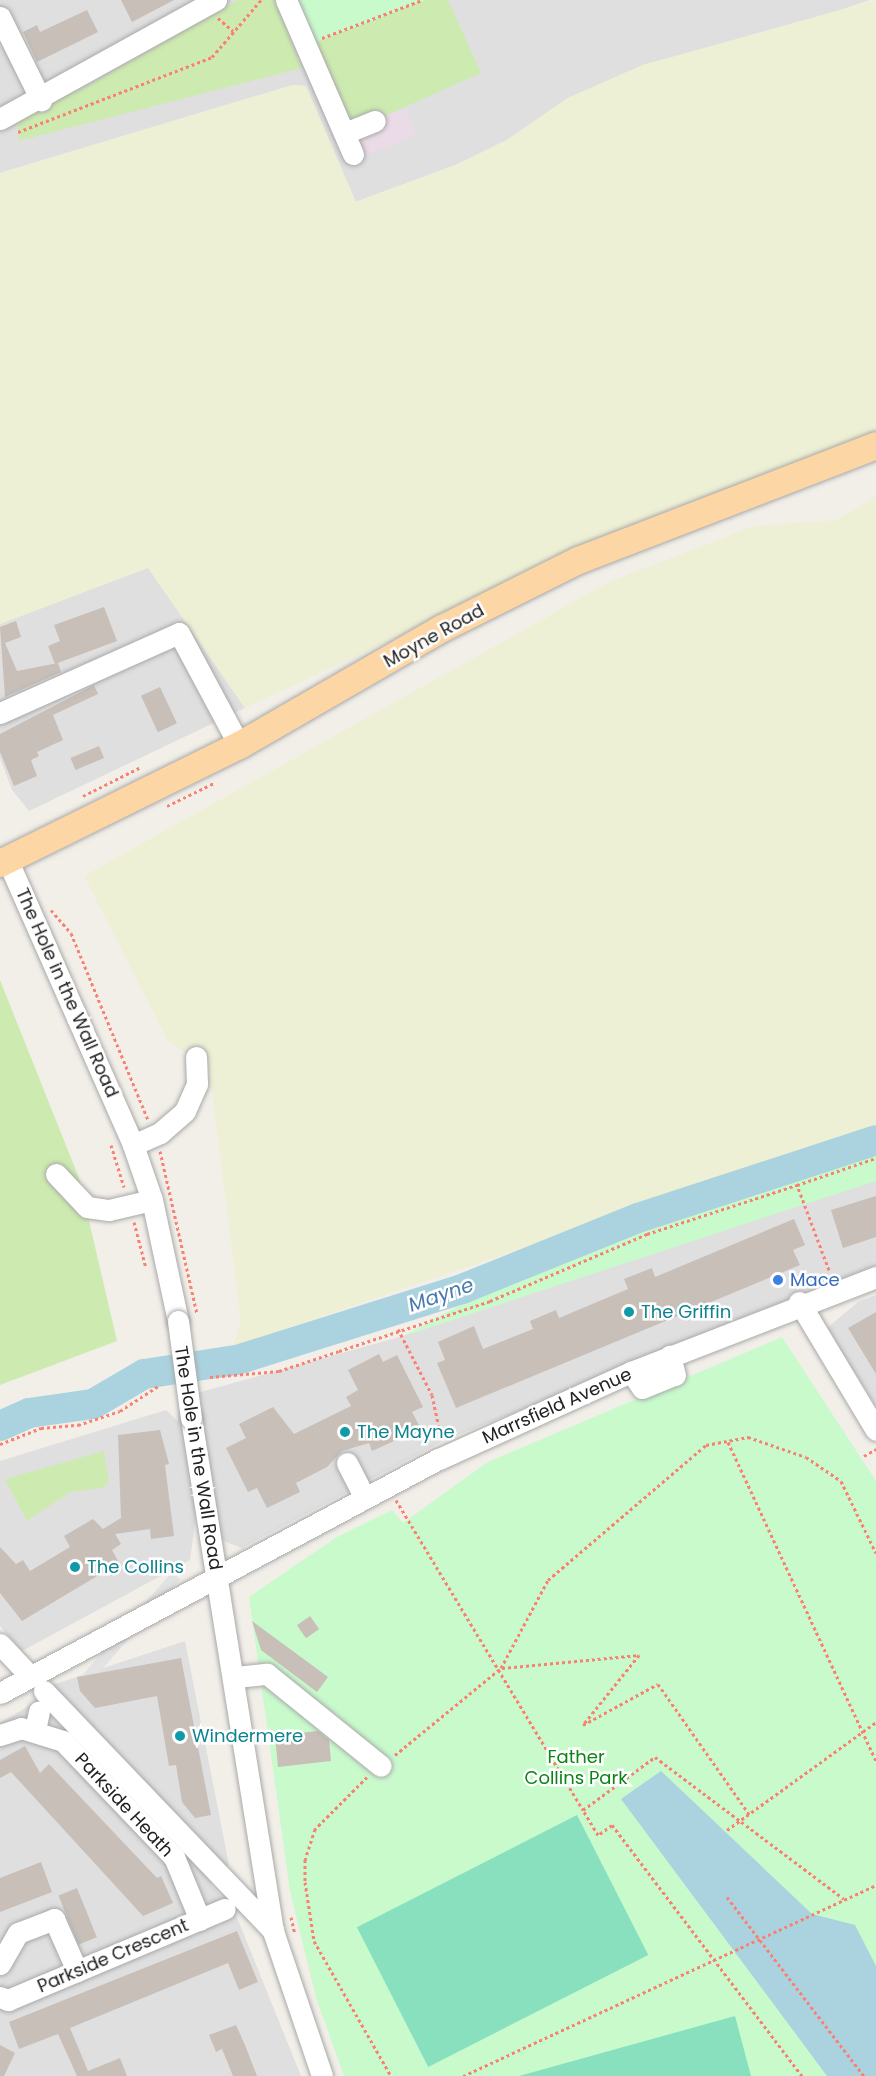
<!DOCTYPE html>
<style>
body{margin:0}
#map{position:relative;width:876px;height:2076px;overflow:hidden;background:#f2efe9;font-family:Poppins,sans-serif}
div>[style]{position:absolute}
.residential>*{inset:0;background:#e0dfdf}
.industrial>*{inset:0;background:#ebdbe8}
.farmland>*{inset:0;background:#eef0d5}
.grass>*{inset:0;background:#cdebb0}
.park>*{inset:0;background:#c8facc}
.pitch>*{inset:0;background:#88e0be;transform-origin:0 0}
.parking>*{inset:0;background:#e2e2e2;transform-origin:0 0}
.water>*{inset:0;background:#aad3df}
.river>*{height:30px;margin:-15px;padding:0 15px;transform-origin:15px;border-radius:15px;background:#aad3df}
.building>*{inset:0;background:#c7bfb8;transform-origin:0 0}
.path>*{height:3px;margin-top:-1.5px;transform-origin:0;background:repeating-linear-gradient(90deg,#fa8072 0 3px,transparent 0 6px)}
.roads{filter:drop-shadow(0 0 2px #a9a9a9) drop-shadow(0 0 2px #a9a9a9)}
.minor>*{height:21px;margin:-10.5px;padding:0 10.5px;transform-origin:10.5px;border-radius:10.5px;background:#fff}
.major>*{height:27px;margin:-13.5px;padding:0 13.5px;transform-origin:13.5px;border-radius:13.5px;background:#fcd6a4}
.bridges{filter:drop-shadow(0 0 2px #a9a9a9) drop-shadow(0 0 2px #a9a9a9)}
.minor-bridge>*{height:21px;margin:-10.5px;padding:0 10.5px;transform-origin:10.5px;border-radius:10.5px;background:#fff}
.dots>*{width:16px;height:16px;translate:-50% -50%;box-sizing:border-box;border:3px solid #fff;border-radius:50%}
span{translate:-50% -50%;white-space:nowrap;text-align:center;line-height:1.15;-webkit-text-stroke:5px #fff;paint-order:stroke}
.street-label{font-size:18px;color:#222}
.shop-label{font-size:18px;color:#366cbe}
.left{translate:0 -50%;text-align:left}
.culture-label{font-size:18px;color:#0d838f}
.park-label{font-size:18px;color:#0c8416}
.water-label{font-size:20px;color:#4a7aab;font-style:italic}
</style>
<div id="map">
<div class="residential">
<i style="clip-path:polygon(0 0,870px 0,771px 33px,643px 65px,568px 98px,507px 140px,458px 164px,355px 202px,306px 86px,293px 85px,0 173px)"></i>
<i style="clip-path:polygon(148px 567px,245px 708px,29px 811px,12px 790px,0 758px,0 624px)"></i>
<i style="clip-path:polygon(876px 1179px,876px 1267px,445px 1440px,242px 1548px,221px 1540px,197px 1393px,403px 1336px)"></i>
<i style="clip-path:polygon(876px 1295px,876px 1406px,827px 1328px,858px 1302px)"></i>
<i style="clip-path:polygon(166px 1410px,182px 1425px,197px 1510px,190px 1560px,22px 1651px,0 1626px,0 1461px)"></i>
<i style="clip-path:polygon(185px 1641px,229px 1865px,210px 1884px,234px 1910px,301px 2076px,0 2076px,0 1723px,34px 1703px,42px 1706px,163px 1834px,49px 1686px)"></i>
</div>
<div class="industrial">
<i style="clip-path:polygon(405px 108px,416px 135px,362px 157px,361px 135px,376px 120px)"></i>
</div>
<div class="farmland">
<i style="clip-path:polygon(876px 0,876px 437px,619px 534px,245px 708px,148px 568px,0 624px,0 173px,293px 85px,306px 86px,356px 202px,458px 164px,507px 140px,568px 98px,643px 65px)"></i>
<i style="clip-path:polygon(876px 496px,876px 1127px,233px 1347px,241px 1321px,209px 1068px,168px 1041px,84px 876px,611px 581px,754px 526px,837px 520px)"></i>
</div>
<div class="grass">
<i style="clip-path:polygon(238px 0,275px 0,302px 68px,19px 141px,17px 118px,91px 84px)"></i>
<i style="clip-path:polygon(426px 0,448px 0,481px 73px,374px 121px,349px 122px,308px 45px)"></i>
<i style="clip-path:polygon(0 980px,79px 1178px,117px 1341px,0 1385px)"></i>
<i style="clip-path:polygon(104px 1451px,109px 1482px,103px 1488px,70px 1492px,27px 1521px,5px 1479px)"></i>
</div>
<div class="park">
<i style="clip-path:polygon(287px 0,426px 0,308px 45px)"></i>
<i style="clip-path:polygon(876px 1139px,876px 1181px,403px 1336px,477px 1296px,769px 1174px)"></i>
<i style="clip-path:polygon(782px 1337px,876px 1481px,876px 2076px,344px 2076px,316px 1998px,290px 1891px,249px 1597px,337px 1537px,392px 1510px,403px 1523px,488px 1462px)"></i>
</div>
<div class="pitch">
<i style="left:577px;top:1815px;width:157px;height:247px;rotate:63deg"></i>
<i style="clip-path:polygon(735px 2016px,751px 2076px,519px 2076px)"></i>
</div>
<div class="parking">
<i style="left:172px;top:1572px;width:11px;height:141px;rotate:41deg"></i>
</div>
<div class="water">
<i style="clip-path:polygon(661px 1771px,812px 1914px,855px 1925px,876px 1966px,876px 2076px,827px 2076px,621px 1799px)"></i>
</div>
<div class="river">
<i style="left:0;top:1426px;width:32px;rotate:-24deg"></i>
<i style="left:29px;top:1413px;width:65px;rotate:-8deg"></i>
<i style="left:93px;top:1404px;width:59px;rotate:-30.5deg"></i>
<i style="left:144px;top:1374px;width:94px;rotate:-8.6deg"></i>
<i style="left:237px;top:1360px;width:236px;rotate:-17.5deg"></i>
<i style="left:462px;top:1289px;width:190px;rotate:-22deg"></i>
<i style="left:638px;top:1218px;width:250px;rotate:-18.1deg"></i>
</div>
<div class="building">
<i style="clip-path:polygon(121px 0,174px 0,132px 22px)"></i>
<i style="clip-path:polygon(87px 10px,98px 32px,37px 62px,23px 32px,37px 25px,40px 32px)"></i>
<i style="clip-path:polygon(104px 607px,117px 641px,55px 664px,48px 646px,60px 641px,54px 625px)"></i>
<i style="clip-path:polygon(16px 621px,21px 637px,5px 643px,17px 671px,58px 663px,61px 672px,5px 697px,0 627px)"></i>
<i style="clip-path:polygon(94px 685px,98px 694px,53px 715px,63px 740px,37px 752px,39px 756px,31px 760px,37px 776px,14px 786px,0 752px,0 734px)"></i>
<i style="left:160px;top:687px;width:40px;height:21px;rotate:65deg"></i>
<i style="left:99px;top:746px;width:13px;height:31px;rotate:67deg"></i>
<i style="clip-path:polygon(876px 1196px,876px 1237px,843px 1248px,831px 1210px)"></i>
<i style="clip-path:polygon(794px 1219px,805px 1245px,793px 1250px,800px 1265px,456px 1408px,437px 1363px,445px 1360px,438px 1342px,474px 1326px,483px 1349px,533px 1329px,530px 1321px,556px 1310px,559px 1318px,628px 1289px,624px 1279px,652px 1268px,655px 1277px)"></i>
<i style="clip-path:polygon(876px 1312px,876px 1374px,848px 1328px)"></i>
<i style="clip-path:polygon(379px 1354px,383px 1362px,397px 1355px,423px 1407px,412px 1412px,421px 1429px,372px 1451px,369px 1443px,342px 1451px,327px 1467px,296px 1483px,300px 1492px,267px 1508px,257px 1488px,248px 1492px,226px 1448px,246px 1438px,239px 1424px,273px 1407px,294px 1434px,351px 1406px,346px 1397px,358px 1390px,348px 1370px)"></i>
<i style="clip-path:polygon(160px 1430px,169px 1464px,165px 1465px,174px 1536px,151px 1539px,150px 1529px,115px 1534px,121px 1544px,112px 1550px,119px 1563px,22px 1621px,0 1593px,0 1547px,16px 1564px,23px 1560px,30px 1571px,70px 1547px,64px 1536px,93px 1519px,103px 1529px,121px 1518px,118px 1435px)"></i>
<i style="left:310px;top:1616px;width:16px;height:16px;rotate:55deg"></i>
<i style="clip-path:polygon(252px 1621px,328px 1677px,317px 1692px,261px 1650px)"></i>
<i style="clip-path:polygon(181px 1658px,211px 1815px,195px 1818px,182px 1802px,176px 1765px,169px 1766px,157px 1696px,95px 1708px,80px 1691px,77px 1677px)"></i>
<i style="clip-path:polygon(318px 1731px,329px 1740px,331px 1761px,278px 1767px,275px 1736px)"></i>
<i style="clip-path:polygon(25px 1746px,40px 1773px,49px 1764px,157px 1878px,161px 1876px,173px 1903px,143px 1916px,11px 1772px,0 1778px,0 1760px)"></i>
<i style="clip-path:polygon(41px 1862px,52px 1892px,0 1912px,0 1878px)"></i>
<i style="left:77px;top:1888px;width:53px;height:20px;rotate:68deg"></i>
<i style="clip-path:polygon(237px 1931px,258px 1982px,239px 1990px,228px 1963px,70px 2028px,88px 2071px,120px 2058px,127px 2076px,77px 2076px,58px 2034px,19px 2049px,9px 2022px)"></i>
<i style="clip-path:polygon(236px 2025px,245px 2045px,257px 2076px,233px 2076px,222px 2049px,216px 2052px,209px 2035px)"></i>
<i style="clip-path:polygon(0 2045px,15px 2053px,4px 2076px,0 2076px)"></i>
</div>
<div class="path">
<i style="left:218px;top:18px;width:20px;rotate:41deg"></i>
<i style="left:322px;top:38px;width:107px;rotate:-20.8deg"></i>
<i style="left:18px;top:132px;width:208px;rotate:-21.1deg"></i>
<i style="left:212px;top:57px;width:75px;rotate:-49.3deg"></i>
<i style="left:83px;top:796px;width:65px;rotate:-26.6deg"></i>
<i style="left:167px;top:806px;width:52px;rotate:-26.1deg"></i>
<i style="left:51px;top:910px;width:30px;rotate:49deg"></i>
<i style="left:71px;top:933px;width:202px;rotate:67.6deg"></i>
<i style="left:111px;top:1145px;width:44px;rotate:72.8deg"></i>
<i style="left:160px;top:1151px;width:167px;rotate:77.2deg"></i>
<i style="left:134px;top:1222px;width:48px;rotate:75.4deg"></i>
<i style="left:829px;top:1270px;width:91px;rotate:-110.6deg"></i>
<i style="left:797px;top:1185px;width:83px;rotate:-18.9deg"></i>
<i style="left:398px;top:1329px;width:74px;rotate:62.7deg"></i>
<i style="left:432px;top:1395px;width:43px;rotate:77.9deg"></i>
<i style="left:210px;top:1377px;width:69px;rotate:-5deg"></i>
<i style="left:279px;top:1371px;width:63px;rotate:-18.4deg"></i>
<i style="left:339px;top:1351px;width:159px;rotate:-18.3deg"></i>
<i style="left:490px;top:1301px;width:171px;rotate:-23.1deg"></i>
<i style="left:647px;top:1234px;width:158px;rotate:-18.1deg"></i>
<i style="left:728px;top:1442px;width:352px;rotate:65.1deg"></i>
<i style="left:0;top:1444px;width:44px;rotate:-21.3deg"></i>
<i style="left:41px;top:1428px;width:37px;rotate:-5deg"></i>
<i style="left:78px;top:1425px;width:44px;rotate:-18.4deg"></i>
<i style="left:120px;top:1411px;width:48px;rotate:-33deg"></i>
<i style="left:864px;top:1456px;width:14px;rotate:-30deg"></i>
<i style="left:396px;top:1500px;width:362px;rotate:58.9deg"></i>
<i style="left:502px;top:1668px;width:138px;rotate:-5.4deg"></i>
<i style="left:639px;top:1655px;width:90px;rotate:128.7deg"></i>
<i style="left:583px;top:1725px;width:85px;rotate:-28.7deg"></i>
<i style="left:658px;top:1684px;width:159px;rotate:55deg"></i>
<i style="left:395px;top:1755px;width:137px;rotate:-39.4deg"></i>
<i style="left:501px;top:1668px;width:100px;rotate:-61.9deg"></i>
<i style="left:548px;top:1580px;width:208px;rotate:-40.5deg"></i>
<i style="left:706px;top:1445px;width:43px;rotate:-10.8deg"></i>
<i style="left:748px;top:1437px;width:61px;rotate:19deg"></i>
<i style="left:806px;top:1457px;width:42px;rotate:34.4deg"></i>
<i style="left:841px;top:1481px;width:80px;rotate:64.1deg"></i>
<i style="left:367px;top:1777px;width:74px;rotate:135deg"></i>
<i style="left:315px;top:1829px;width:32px;rotate:108deg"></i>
<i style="left:305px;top:1859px;width:23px;rotate:90deg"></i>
<i style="left:305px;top:1882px;width:60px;rotate:81.3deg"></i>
<i style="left:314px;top:1941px;width:155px;rotate:60.3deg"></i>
<i style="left:727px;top:1830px;width:184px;rotate:-35.9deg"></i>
<i style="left:727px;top:1897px;width:225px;rotate:52.6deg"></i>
<i style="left:291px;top:1917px;width:17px;rotate:77deg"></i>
<i style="left:463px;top:2076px;width:455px;rotate:-24.8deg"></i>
<i style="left:802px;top:2076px;width:315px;rotate:-127.1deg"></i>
<i style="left:612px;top:1825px;width:17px;rotate:144deg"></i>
<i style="left:598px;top:1835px;width:29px;rotate:-121deg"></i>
<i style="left:583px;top:1810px;width:89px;rotate:-36.4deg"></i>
<i style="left:655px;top:1757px;width:236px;rotate:36.9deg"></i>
</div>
<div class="roads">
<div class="minor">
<i style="left:286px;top:0;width:168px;rotate:66.5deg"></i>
<i style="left:0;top:17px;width:93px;rotate:63.7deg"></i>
<i style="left:0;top:119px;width:247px;rotate:-28.9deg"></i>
<i style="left:345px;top:133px;width:32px;rotate:-22deg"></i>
<i style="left:0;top:713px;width:196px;rotate:-24.1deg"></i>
<i style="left:179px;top:633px;width:127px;rotate:61.8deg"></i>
<i style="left:7px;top:859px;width:313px;rotate:66.2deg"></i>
<i style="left:133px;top:1145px;width:58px;rotate:70.9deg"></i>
<i style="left:152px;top:1200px;width:124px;rotate:77.9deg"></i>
<i style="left:133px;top:1145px;width:30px;rotate:-24deg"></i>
<i style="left:160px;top:1133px;width:33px;rotate:-41deg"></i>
<i style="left:185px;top:1111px;width:30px;rotate:-66deg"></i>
<i style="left:197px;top:1084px;width:27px;rotate:-92deg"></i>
<i style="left:56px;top:1174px;width:45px;rotate:46.8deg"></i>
<i style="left:87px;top:1207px;width:22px;rotate:8deg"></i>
<i style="left:109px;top:1210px;width:44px;rotate:-13.1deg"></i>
<i style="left:799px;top:1302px;width:149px;rotate:59deg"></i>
<i style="left:631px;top:1372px;width:19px;rotate:55deg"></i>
<i style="left:642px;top:1388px;width:35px;rotate:-22deg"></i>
<i style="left:675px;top:1375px;width:20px;rotate:-105deg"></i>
<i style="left:191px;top:1418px;width:520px;rotate:80.92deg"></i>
<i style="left:273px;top:1931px;width:153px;rotate:71.3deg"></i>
<i style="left:347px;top:1463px;width:37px;rotate:63deg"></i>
<i style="left:0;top:1644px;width:42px;rotate:46.9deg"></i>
<i style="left:236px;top:1677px;width:31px;rotate:-6deg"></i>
<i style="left:267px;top:1674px;width:146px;rotate:38.9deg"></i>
<i style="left:44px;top:1691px;width:332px;rotate:46.3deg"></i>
<i style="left:0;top:1693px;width:497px;rotate:-28.1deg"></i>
<i style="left:439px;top:1459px;width:211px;rotate:-24.4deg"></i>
<i style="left:631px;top:1372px;width:263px;rotate:-21.2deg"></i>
<i style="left:35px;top:1730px;width:19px;rotate:-78deg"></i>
<i style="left:0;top:1735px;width:22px;rotate:-18deg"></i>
<i style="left:21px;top:1728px;width:44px;rotate:17.2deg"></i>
<i style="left:63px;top:1741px;width:161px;rotate:46.3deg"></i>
<i style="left:174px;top:1857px;width:68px;rotate:67.6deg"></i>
<i style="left:0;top:1964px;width:36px;rotate:-60deg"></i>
<i style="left:18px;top:1933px;width:39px;rotate:-21deg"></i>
<i style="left:54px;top:1919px;width:57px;rotate:66.1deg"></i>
<i style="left:0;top:1997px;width:9px;rotate:21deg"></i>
<i style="left:8px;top:2000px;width:235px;rotate:-22.8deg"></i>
</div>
<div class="major">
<i style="left:0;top:863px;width:267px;rotate:-26.3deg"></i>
<i style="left:239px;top:745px;width:234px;rotate:-30deg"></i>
<i style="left:442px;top:628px;width:152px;rotate:-26.6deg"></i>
<i style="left:578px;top:560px;width:319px;rotate:-21.1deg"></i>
</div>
</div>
<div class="bridges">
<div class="minor-bridge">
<i style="left:178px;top:1321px;width:98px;rotate:82.4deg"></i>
</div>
</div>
<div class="dots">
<i style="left:778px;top:1280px;background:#3f7fe0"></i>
<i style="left:629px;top:1312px;background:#0f9aa8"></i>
<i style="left:345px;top:1432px;background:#0f9aa8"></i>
<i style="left:75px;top:1567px;background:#0f9aa8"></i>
<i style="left:180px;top:1736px;background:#0f9aa8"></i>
</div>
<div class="street-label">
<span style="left:434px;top:636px;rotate:-29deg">Moyne Road</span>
<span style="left:67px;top:993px;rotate:66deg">The Hole in the Wall Road</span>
<span style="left:557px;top:1406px;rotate:-24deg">Marrsfield Avenue</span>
<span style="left:198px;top:1458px;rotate:81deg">The Hole in the Wall Road</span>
<span style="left:124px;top:1805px;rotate:47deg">Parkside Heath</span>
<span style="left:113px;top:1956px;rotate:-23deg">Parkside Crescent</span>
</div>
<div class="shop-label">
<span class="left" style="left:790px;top:1280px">Mace</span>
</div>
<div class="culture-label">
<span class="left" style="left:641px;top:1312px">The Griffin</span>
<span class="left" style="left:357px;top:1432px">The Mayne</span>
<span class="left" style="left:87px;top:1567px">The Collins</span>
<span class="left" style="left:192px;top:1736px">Windermere</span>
</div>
<div class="park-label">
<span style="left:576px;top:1768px">Father<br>Collins Park</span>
</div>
<div class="water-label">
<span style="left:441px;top:1295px;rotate:-19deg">Mayne</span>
</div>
</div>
